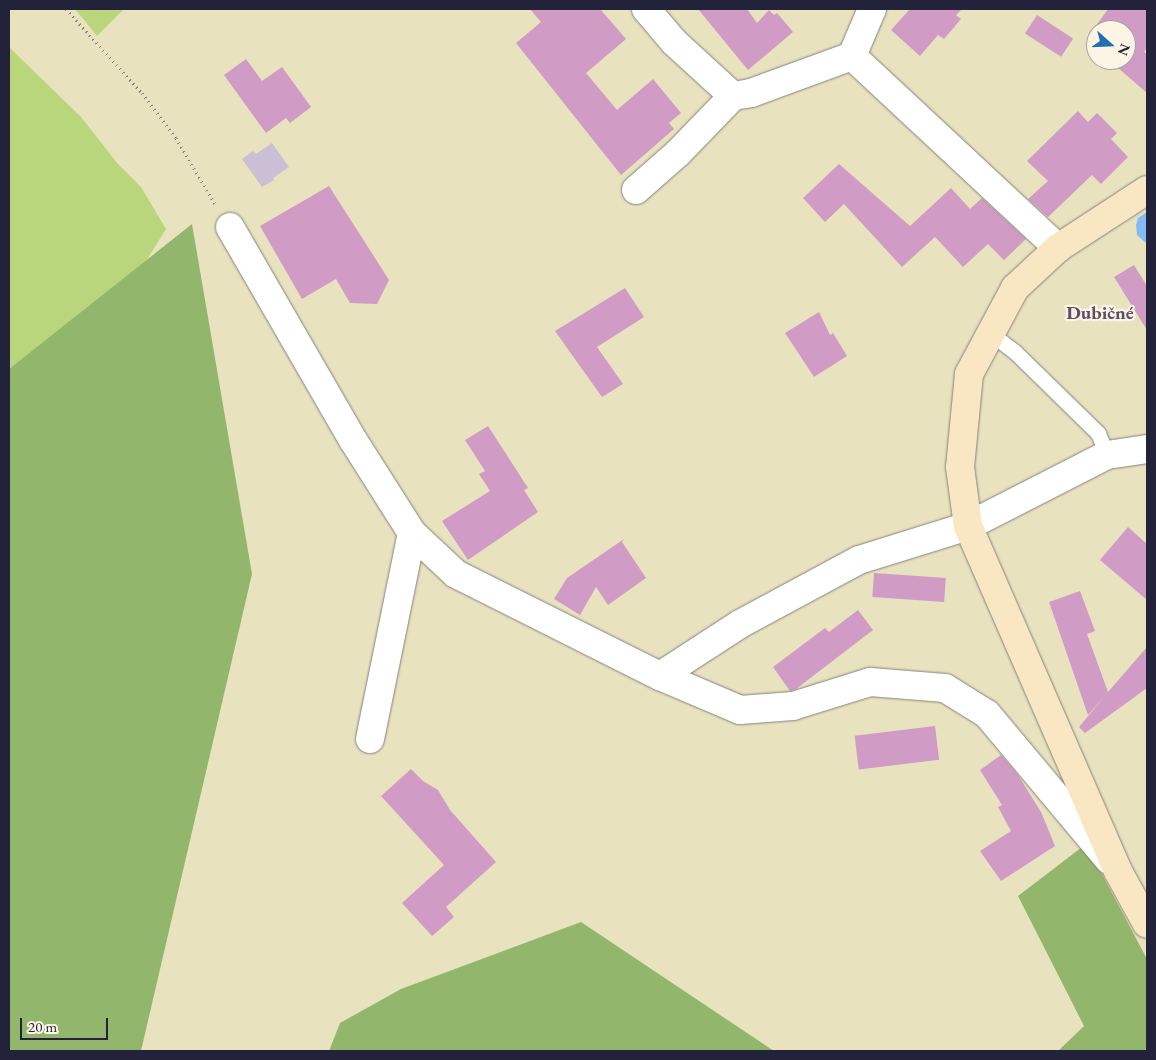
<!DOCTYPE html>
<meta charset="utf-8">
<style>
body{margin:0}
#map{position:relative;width:1156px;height:1060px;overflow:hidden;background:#e9e2bf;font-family:"EB Garamond",serif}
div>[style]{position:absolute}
.industrial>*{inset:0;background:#cbbfd5}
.green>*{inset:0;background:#b9d67c}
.forest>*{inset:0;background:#92b76c}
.water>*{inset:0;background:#84bbf4}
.building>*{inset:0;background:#d09bc5;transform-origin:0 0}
.path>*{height:3px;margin-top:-1.5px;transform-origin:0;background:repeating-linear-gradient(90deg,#86827d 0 1px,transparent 0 5px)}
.roads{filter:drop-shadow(0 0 1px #86827d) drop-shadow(0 0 1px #86827d)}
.lane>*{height:15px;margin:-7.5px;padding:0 7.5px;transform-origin:7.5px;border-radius:7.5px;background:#fff}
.street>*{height:28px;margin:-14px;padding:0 14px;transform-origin:14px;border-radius:14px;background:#fff}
.secondary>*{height:28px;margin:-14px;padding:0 14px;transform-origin:14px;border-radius:14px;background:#f9e7c3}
span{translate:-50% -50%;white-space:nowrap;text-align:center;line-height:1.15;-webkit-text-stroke:4.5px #fcf5e5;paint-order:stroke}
.quarter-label{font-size:19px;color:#5f4c6b;font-weight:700}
.frame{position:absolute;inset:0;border:10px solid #22223b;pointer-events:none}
.north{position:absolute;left:1086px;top:20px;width:50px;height:50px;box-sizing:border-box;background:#fcf5e5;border:1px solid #a5a1a1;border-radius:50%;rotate:110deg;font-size:14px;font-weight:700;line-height:20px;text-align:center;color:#22223b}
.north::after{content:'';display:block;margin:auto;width:18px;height:22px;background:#1f6fb2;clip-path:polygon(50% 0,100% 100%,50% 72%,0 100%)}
.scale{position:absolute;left:20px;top:1018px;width:88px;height:22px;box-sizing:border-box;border:2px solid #22223b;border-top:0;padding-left:6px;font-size:15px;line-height:18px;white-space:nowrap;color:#22223b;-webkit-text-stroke:4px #fcf5e5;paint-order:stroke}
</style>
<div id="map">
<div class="industrial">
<i style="clip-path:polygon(272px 143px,289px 167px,273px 178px,274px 180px,262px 187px,242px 159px,253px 151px,256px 154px)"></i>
</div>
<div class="green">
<i style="clip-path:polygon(75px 9px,124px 9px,97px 36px)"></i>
<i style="clip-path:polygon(9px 47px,81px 117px,118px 164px,141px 187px,166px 229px,146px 261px,9px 369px)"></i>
</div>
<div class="forest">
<i style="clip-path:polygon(192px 224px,252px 574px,141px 1051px,9px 1051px,9px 369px)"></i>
<i style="clip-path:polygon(1086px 844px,1147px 959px,1147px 1051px,1058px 1051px,1084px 1026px,1018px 896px)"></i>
<i style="clip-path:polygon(581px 922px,774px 1051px,329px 1051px,340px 1023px,401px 989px)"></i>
</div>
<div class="water">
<i style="clip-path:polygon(1147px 212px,1147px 244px,1137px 235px,1136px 225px,1138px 218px)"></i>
</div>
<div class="building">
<i style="clip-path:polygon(530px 9px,600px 9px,626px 39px,586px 73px,617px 110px,653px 79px,681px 113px,669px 123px,674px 129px,621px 175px,516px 43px,541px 22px)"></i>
<i style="clip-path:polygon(698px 9px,747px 9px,757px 23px,769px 10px,774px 15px,777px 13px,793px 32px,748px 70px)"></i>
<i style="clip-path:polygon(910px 9px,962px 9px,956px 15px,961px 19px,944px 39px,938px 35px,920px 56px,891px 30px)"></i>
<i style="clip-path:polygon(1108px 9px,1147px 9px,1147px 48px,1144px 52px,1147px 54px,1147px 93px,1111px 62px,1113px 60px,1126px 60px,1126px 30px,1096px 30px,1096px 42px,1088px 37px)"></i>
<i style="left:1037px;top:15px;width:43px;height:22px;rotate:33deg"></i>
<i style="clip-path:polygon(246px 59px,262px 81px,282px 67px,311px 107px,290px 123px,286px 118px,266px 133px,224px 75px)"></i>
<i style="clip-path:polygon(1078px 111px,1088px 122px,1097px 113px,1117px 133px,1111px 139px,1128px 157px,1101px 184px,1092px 175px,1048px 217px,1028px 199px,1048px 181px,1027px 161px)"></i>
<i style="clip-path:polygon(839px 164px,910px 226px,951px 188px,970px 209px,982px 198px,1026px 239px,1004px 260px,988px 244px,963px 267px,935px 237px,902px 267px,844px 204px,825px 222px,803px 198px)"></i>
<i style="clip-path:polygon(329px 186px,389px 280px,377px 304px,350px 303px,336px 279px,302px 299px,260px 226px)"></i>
<i style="clip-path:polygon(1134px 265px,1147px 286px,1147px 330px,1114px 277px)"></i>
<i style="clip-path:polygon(625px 288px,644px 317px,597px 347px,623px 384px,602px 397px,555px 331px)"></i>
<i style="clip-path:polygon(819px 312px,830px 335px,833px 333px,847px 356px,814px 377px,785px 333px)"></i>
<i style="clip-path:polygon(488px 426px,528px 488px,524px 490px,538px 512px,468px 560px,442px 521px,490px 491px,479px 474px,485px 471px,465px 440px)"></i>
<i style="clip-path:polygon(1128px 527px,1147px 544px,1147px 600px,1100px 560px)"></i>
<i style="clip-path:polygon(624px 539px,622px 542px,646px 578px,608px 605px,596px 587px,580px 615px,554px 599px,567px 578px)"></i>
<i style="left:874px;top:573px;width:72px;height:24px;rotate:4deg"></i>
<i style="clip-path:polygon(1080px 591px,1095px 631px,1087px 634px,1108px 692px,1147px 647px,1147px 688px,1085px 733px,1079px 727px,1104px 697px,1088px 715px,1049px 602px)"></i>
<i style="clip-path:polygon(858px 610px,873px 630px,796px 689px,790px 691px,773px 667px,825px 628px,829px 632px)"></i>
<i style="left:935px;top:726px;width:34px;height:81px;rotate:83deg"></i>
<i style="clip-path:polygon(1001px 755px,1018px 775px,1041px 812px,1055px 846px,1001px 881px,980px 851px,1011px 831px,998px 807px,1002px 805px,980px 770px)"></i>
<i style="clip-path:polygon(411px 769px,423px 781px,438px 790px,450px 810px,496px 862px,446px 907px,454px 917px,432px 936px,402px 903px,444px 865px,381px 796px)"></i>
</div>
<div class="path">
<i style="left:66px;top:9px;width:113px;rotate:47.9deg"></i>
<i style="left:142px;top:93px;width:56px;rotate:52.9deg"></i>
<i style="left:176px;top:138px;width:77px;rotate:59.4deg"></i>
</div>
<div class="roads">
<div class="lane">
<i style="left:990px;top:333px;width:31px;rotate:37deg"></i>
<i style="left:1015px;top:352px;width:116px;rotate:44.3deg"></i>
<i style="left:1098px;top:433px;width:24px;rotate:68deg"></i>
</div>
<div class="street">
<i style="left:646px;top:9px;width:43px;rotate:49.7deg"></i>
<i style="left:674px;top:42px;width:80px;rotate:42.5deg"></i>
<i style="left:733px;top:96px;width:18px;rotate:-9deg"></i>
<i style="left:751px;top:93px;width:108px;rotate:-20.1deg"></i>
<i style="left:852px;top:56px;width:51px;rotate:-66.9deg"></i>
<i style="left:852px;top:56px;width:282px;rotate:43deg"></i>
<i style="left:636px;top:190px;width:56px;rotate:-41.4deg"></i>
<i style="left:678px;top:153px;width:79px;rotate:-46deg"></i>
<i style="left:230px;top:227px;width:246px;rotate:60deg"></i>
<i style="left:353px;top:440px;width:110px;rotate:57.6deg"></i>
<i style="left:412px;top:533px;width:60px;rotate:43deg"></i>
<i style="left:456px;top:574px;width:228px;rotate:26.6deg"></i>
<i style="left:660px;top:676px;width:87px;rotate:23deg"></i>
<i style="left:740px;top:710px;width:53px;rotate:-4.3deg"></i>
<i style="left:793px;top:706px;width:81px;rotate:-17.3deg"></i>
<i style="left:870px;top:682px;width:75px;rotate:4.6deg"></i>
<i style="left:945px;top:688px;width:49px;rotate:31.8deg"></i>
<i style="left:987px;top:714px;width:190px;rotate:50.1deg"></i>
<i style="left:660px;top:676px;width:95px;rotate:-33deg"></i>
<i style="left:740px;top:624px;width:135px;rotate:-28.3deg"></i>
<i style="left:859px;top:560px;width:114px;rotate:-17.3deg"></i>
<i style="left:968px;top:526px;width:156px;rotate:-27.1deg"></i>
<i style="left:1107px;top:455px;width:40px;rotate:-8.5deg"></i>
<i style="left:370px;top:739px;width:210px;rotate:-78.5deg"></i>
</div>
<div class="secondary">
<i style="left:1147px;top:190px;width:106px;rotate:146.9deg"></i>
<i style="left:1058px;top:248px;width:59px;rotate:137.1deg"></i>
<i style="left:1015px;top:288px;width:98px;rotate:118.1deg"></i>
<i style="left:969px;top:374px;width:93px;rotate:95.5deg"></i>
<i style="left:960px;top:467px;width:60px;rotate:82.3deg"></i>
<i style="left:968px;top:526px;width:376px;rotate:66.5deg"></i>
<i style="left:1118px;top:871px;width:60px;rotate:61.3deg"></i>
</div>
</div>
<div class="quarter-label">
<span style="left:1100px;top:313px">Dubičné</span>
</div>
<div class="frame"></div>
<div class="north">N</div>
<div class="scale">20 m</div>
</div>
